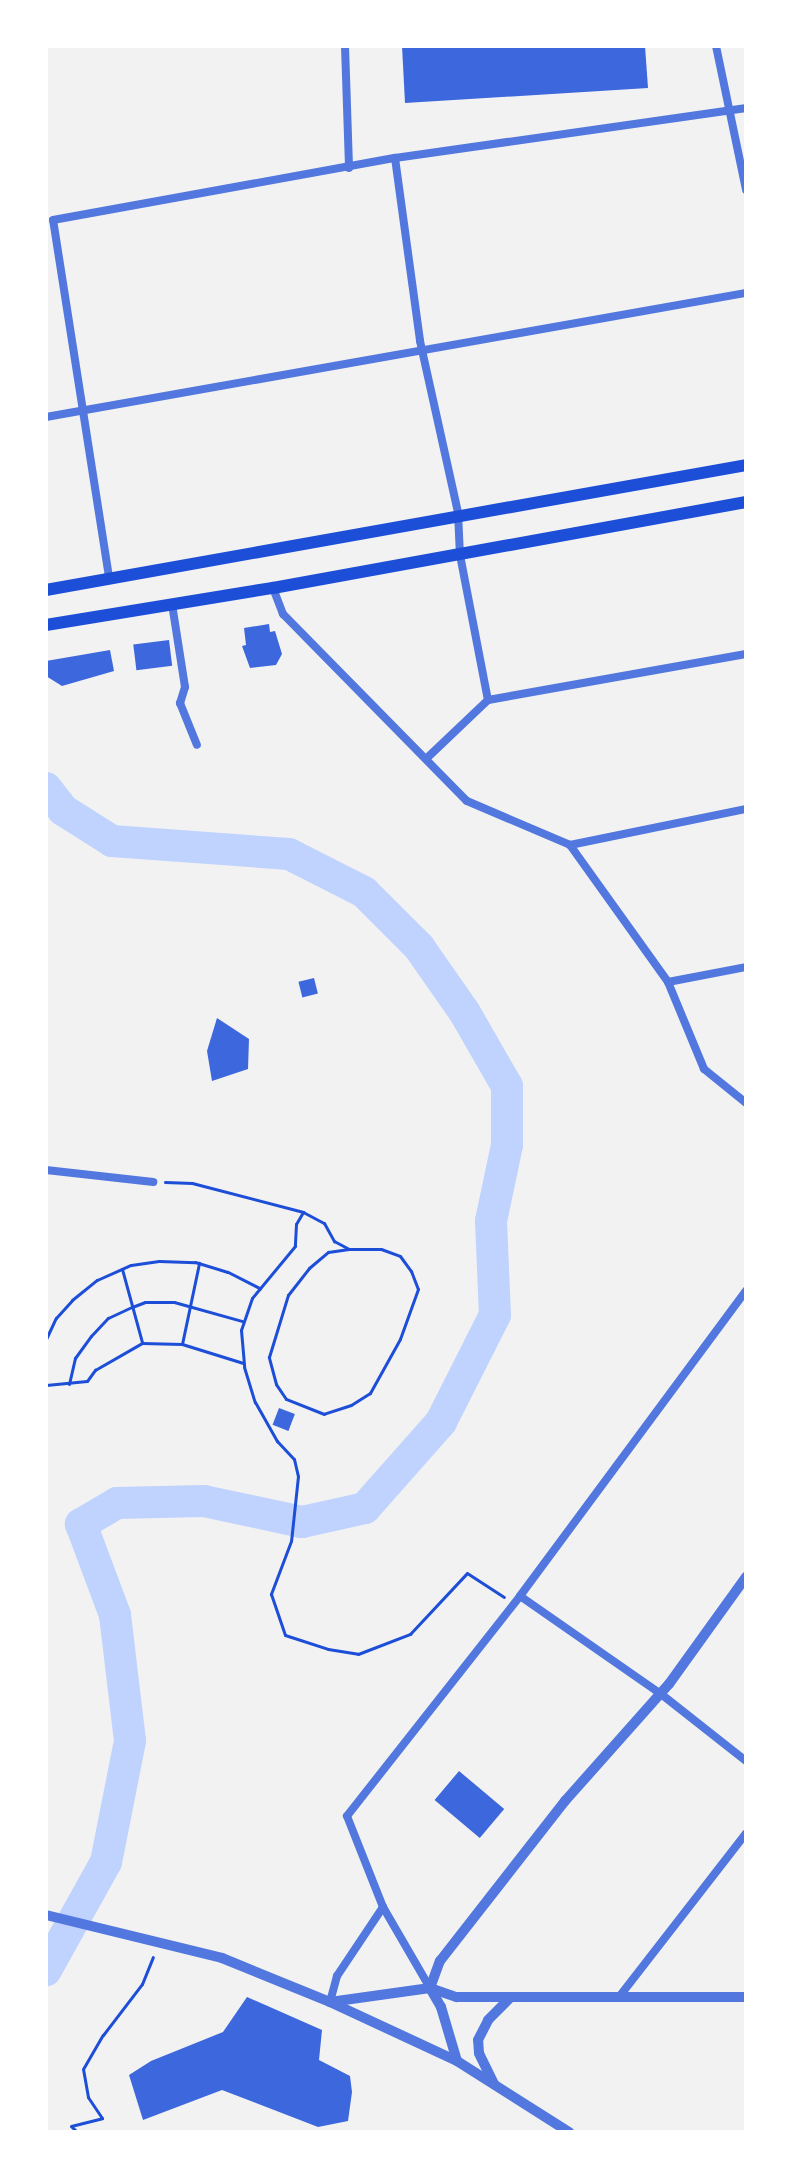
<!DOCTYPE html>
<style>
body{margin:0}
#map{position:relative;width:792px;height:2178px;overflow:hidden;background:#f2f2f2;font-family:"Source Sans 3",sans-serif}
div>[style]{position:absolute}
.river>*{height:32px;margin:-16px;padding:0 16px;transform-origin:16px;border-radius:16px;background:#bfd3fe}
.building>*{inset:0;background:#3d67dc;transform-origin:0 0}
.path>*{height:3px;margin:-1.5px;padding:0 1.5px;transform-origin:1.5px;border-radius:1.5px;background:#1d4ed8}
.minor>*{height:8px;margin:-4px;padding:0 4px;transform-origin:4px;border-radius:4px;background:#5277de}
.tertiary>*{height:10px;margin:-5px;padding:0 5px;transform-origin:5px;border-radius:5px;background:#5277de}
.secondary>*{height:12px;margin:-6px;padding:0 6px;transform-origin:6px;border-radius:6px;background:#1d4ed8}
span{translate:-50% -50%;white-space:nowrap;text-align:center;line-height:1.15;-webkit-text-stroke:8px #fff;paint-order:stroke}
.frame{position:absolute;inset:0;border:48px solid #fff;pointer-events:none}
</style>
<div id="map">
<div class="river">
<i style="left:46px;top:788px;width:28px;rotate:52deg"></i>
<i style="left:63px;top:810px;width:58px;rotate:32.3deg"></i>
<i style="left:112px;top:841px;width:177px;rotate:4.2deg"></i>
<i style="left:289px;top:854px;width:84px;rotate:26.9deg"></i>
<i style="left:364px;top:892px;width:78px;rotate:45deg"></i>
<i style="left:419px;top:947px;width:80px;rotate:55.1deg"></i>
<i style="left:465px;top:1013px;width:84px;rotate:60.1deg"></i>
<i style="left:507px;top:1086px;width:59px;rotate:90deg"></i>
<i style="left:507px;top:1145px;width:78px;rotate:101.9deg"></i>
<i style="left:491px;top:1221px;width:94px;rotate:87.6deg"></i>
<i style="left:495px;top:1315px;width:120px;rotate:116.8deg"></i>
<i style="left:441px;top:1422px;width:115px;rotate:131.5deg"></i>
<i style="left:365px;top:1508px;width:65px;rotate:167.5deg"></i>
<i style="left:302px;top:1522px;width:100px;rotate:-167.9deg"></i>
<i style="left:204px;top:1501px;width:87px;rotate:178.7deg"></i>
<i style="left:117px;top:1503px;width:42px;rotate:149.7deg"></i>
<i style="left:81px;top:1524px;width:97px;rotate:69.5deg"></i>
<i style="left:115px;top:1615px;width:127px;rotate:83.2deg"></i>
<i style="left:130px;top:1741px;width:123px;rotate:101.2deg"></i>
<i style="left:106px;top:1862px;width:124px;rotate:119.1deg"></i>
</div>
<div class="building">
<i style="clip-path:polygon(402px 46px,645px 46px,648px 88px,405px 103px)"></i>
<i style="clip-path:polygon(269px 624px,270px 632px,275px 631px,282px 654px,276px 665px,250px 668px,242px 646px,246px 645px,244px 628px)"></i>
<i style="left:169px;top:640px;width:26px;height:36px;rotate:83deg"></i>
<i style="clip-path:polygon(110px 650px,114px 671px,62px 686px,46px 676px,46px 661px)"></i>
<i style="left:314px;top:978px;width:16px;height:16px;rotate:76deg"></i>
<i style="clip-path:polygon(217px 1018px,249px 1039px,248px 1069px,212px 1081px,207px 1051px)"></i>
<i style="left:279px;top:1408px;width:17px;height:18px;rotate:21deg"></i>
<i style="left:459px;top:1771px;width:59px;height:38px;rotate:40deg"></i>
<i style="clip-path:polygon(247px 1997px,322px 2030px,319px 2060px,350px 2076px,352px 2092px,348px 2121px,318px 2127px,222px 2090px,143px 2120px,129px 2075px,151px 2061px,223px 2032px)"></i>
</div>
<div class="path">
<i style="left:165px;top:1182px;width:27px;rotate:2deg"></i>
<i style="left:192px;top:1183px;width:115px;rotate:14.6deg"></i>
<i style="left:303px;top:1212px;width:24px;rotate:28deg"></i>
<i style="left:324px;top:1223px;width:21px;rotate:61deg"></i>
<i style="left:334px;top:1241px;width:17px;rotate:28deg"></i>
<i style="left:349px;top:1249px;width:32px"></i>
<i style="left:381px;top:1249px;width:20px;rotate:20deg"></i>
<i style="left:400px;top:1256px;width:19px;rotate:54deg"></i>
<i style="left:411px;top:1271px;width:19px;rotate:69deg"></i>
<i style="left:418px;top:1289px;width:53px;rotate:109.8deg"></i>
<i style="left:400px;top:1339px;width:62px;rotate:119.1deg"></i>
<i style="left:370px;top:1393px;width:22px;rotate:148deg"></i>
<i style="left:351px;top:1405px;width:28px;rotate:162deg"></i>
<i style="left:324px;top:1414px;width:41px;rotate:-158.5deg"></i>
<i style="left:286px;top:1399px;width:18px;rotate:-124deg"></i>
<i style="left:276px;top:1384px;width:28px;rotate:-105deg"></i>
<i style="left:269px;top:1357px;width:65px;rotate:-73deg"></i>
<i style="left:288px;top:1295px;width:34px;rotate:-52deg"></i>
<i style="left:309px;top:1268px;width:25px;rotate:-40deg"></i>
<i style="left:328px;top:1252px;width:21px;rotate:-8deg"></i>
<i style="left:303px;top:1212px;width:14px;rotate:120deg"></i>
<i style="left:296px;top:1224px;width:22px;rotate:93deg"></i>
<i style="left:295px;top:1246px;width:67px;rotate:129.6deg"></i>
<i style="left:252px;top:1298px;width:34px;rotate:109deg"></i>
<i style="left:241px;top:1330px;width:37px;rotate:85deg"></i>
<i style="left:244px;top:1367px;width:37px;rotate:73deg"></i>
<i style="left:255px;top:1402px;width:45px;rotate:60.6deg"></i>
<i style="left:277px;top:1441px;width:25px;rotate:47deg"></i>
<i style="left:294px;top:1459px;width:17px;rotate:77deg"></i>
<i style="left:298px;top:1476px;width:65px;rotate:96.1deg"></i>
<i style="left:291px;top:1541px;width:57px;rotate:110.7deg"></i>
<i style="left:271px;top:1594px;width:43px;rotate:71.1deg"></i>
<i style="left:285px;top:1635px;width:45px;rotate:18deg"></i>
<i style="left:328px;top:1649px;width:30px;rotate:9deg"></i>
<i style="left:358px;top:1654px;width:56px;rotate:-21deg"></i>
<i style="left:410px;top:1634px;width:83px;rotate:-46.9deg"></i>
<i style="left:467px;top:1573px;width:44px;rotate:33deg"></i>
<i style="left:122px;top:1269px;width:76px;rotate:74.7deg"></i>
<i style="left:46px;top:1339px;width:23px;rotate:-65deg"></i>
<i style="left:56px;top:1318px;width:24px;rotate:-48deg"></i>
<i style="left:72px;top:1300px;width:32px;rotate:-39deg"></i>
<i style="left:97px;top:1280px;width:37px;rotate:-24deg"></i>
<i style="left:131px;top:1265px;width:28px;rotate:-8deg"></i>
<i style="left:159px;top:1261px;width:36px;rotate:2deg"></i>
<i style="left:195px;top:1262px;width:34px;rotate:17deg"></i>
<i style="left:228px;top:1272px;width:36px;rotate:27deg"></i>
<i style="left:182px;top:1344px;width:83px;rotate:-78.1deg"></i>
<i style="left:69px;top:1384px;width:27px;rotate:-77deg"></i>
<i style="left:75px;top:1358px;width:27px;rotate:-54deg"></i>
<i style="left:91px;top:1336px;width:25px;rotate:-47deg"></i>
<i style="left:108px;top:1318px;width:26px;rotate:-25deg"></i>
<i style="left:132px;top:1307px;width:14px;rotate:-21deg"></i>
<i style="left:145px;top:1302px;width:29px"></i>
<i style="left:174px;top:1302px;width:71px;rotate:15.6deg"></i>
<i style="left:46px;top:1385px;width:41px;rotate:-5.6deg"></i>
<i style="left:87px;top:1381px;width:14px;rotate:-54deg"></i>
<i style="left:95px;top:1370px;width:54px;rotate:-29.9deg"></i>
<i style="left:142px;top:1343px;width:40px;rotate:1.4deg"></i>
<i style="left:182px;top:1344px;width:64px;rotate:17.3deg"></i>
<i style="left:77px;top:2132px;width:8px;rotate:-135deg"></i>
<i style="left:71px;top:2126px;width:32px;rotate:-14deg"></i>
<i style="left:102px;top:2118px;width:25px;rotate:-124deg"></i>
<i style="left:88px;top:2097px;width:28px;rotate:-100deg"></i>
<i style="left:83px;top:2069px;width:39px;rotate:-60deg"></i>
<i style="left:103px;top:2035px;width:64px;rotate:-52.6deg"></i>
<i style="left:142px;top:1984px;width:29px;rotate:-68deg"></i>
</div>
<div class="minor">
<i style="left:345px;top:46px;width:122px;rotate:88.1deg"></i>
<i style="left:716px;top:46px;width:147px;rotate:78.2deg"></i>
<i style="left:395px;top:158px;width:185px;rotate:82.2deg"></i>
<i style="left:420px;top:341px;width:176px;rotate:77.5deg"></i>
<i style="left:458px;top:513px;width:42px;rotate:87.3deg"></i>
<i style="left:460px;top:555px;width:148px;rotate:79.1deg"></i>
<i style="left:488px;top:700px;width:262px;rotate:-10.1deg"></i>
<i style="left:46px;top:417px;width:711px;rotate:-10.05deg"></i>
<i style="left:109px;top:577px;width:361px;rotate:-98.9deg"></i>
<i style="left:53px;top:220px;width:348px;rotate:-10.3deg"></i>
<i style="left:395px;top:158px;width:355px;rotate:-8.1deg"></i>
<i style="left:273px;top:588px;width:28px;rotate:69deg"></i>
<i style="left:283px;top:614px;width:262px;rotate:45.5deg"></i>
<i style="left:467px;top:801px;width:112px;rotate:23.1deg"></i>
<i style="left:570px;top:845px;width:168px;rotate:54.4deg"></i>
<i style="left:668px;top:982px;width:94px;rotate:67.5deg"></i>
<i style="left:704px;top:1069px;width:54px;rotate:39deg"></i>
<i style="left:172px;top:604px;width:84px;rotate:81.1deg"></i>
<i style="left:185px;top:687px;width:17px;rotate:107deg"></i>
<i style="left:180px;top:703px;width:45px;rotate:68deg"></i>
<i style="left:427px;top:758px;width:84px;rotate:-43.6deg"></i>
<i style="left:570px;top:845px;width:180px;rotate:-11.6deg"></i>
<i style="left:668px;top:982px;width:79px;rotate:-10.9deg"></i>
<i style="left:46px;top:1170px;width:108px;rotate:6.4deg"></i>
<i style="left:520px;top:1596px;width:172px;rotate:34.8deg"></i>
<i style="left:661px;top:1694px;width:108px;rotate:38.2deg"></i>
<i style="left:430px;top:1988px;width:94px;rotate:-120.1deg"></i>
<i style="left:383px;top:1907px;width:98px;rotate:-111.6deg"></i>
<i style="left:347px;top:1816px;width:280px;rotate:-51.8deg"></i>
<i style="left:520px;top:1596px;width:380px;rotate:-53.5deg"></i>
<i style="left:619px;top:1997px;width:207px;rotate:-52.2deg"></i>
<i style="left:330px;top:2002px;width:27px;rotate:-75deg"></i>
<i style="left:337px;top:1976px;width:83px;rotate:-56.3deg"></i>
</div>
<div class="tertiary">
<i style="left:46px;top:1915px;width:181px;rotate:13.7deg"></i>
<i style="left:222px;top:1958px;width:117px;rotate:22.2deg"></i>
<i style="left:330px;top:2002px;width:140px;rotate:24.9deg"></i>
<i style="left:457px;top:2061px;width:133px;rotate:32.4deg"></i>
<i style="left:430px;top:1988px;width:28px;rotate:19deg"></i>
<i style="left:456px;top:1997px;width:290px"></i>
<i style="left:430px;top:1988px;width:22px;rotate:60deg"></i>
<i style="left:441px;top:2007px;width:56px;rotate:73.5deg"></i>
<i style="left:330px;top:2002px;width:101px;rotate:-8deg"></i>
<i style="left:430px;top:1988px;width:29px;rotate:-70deg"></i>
<i style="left:440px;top:1961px;width:203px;rotate:-52deg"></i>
<i style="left:565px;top:1801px;width:157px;rotate:-48.4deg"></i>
<i style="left:669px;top:1684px;width:132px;rotate:-54.3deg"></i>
<i style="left:494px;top:2084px;width:34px;rotate:-116deg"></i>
<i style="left:479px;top:2053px;width:13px;rotate:-94deg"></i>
<i style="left:478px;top:2040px;width:22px;rotate:-63deg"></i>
<i style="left:488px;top:2020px;width:31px;rotate:-45deg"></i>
</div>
<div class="secondary">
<i style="left:46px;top:590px;width:711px;rotate:-10.12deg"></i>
<i style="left:46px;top:625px;width:230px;rotate:-9.3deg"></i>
<i style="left:273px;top:588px;width:481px;rotate:-10.3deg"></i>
</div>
<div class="frame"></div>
</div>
